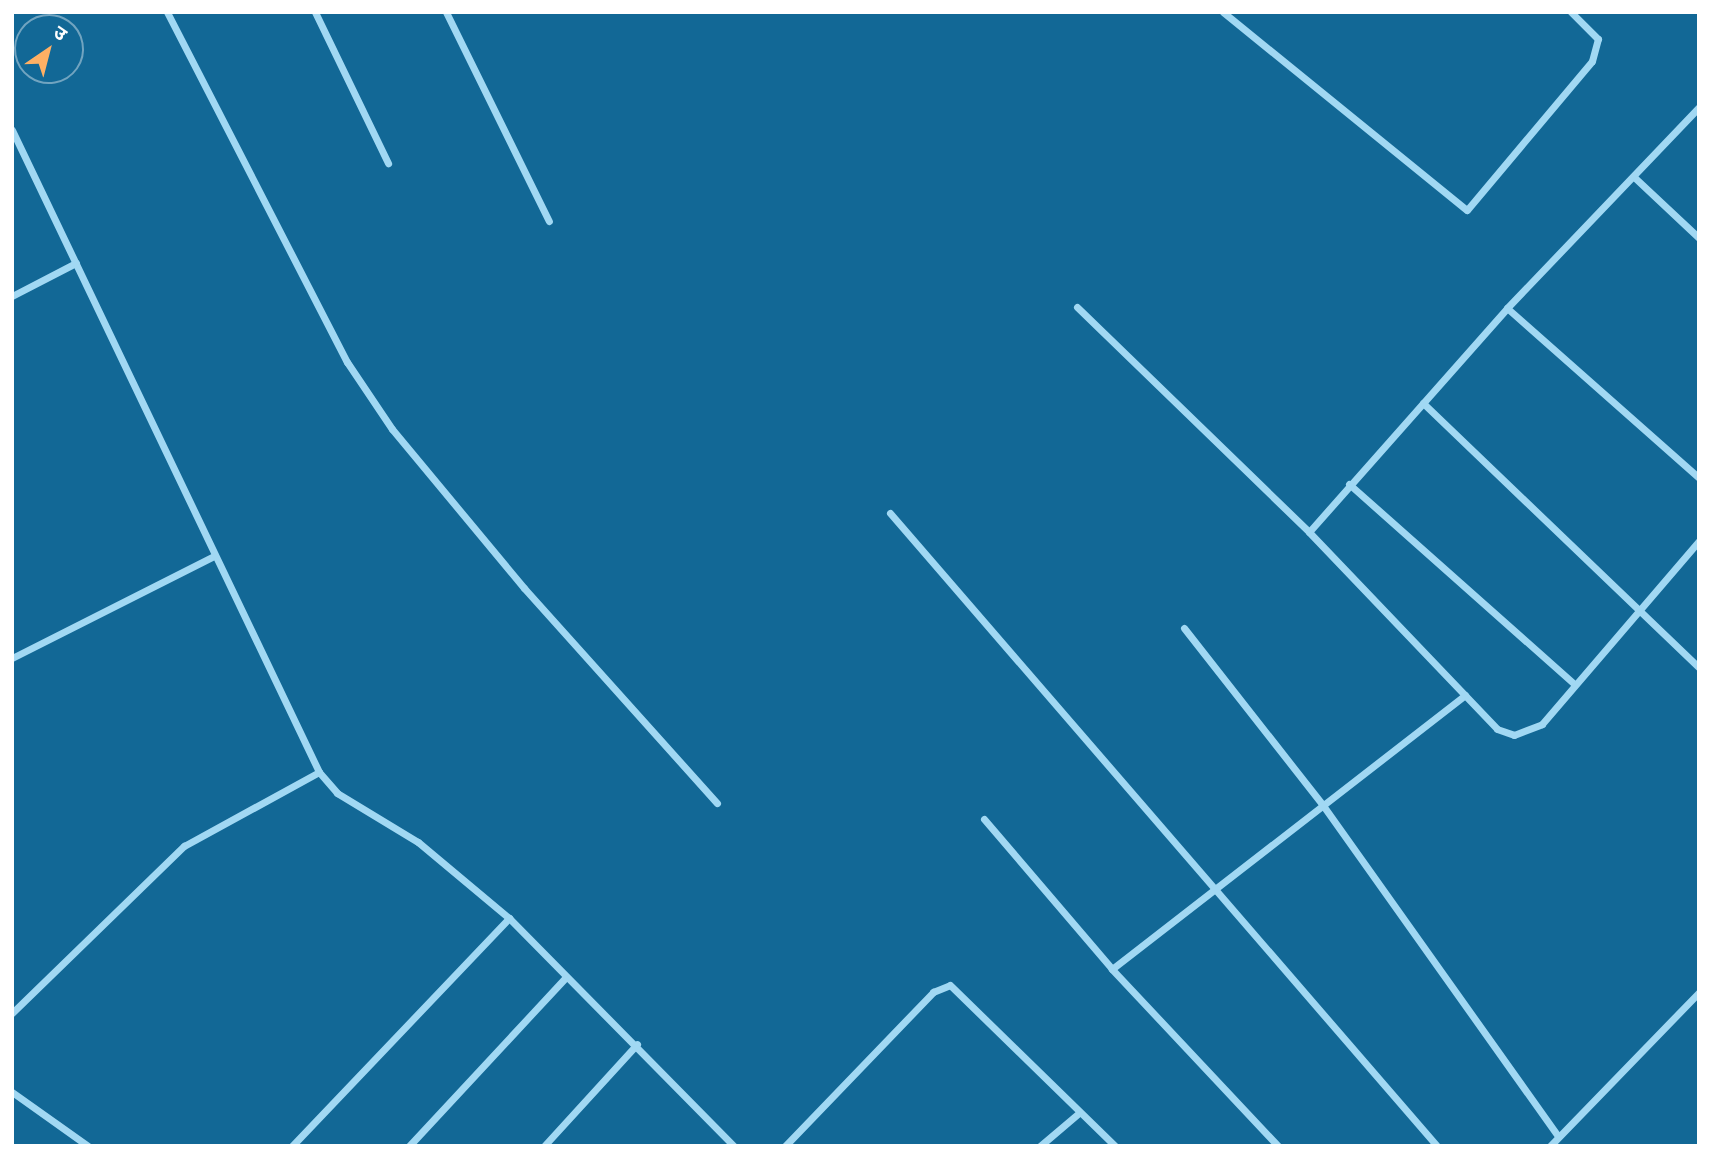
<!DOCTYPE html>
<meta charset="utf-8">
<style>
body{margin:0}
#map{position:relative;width:1711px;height:1158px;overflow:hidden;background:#126896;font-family:"Fira Sans","Noto Sans Devanagari",sans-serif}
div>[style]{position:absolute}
.minor>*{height:7px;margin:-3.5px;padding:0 3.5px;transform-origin:3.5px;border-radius:3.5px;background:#a1d8f3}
span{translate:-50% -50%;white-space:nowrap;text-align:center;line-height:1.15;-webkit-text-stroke:5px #126896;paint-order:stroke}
.frame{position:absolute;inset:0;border:14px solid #fff;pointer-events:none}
.north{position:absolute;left:14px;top:14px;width:70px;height:70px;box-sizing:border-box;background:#126896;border:2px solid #71a4c0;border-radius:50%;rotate:35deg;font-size:19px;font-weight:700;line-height:28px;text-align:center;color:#fff}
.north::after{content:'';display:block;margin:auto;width:24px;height:32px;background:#ffb064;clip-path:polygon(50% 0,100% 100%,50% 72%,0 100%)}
</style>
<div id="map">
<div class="minor">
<i style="left:167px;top:12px;width:394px;rotate:62.8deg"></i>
<i style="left:347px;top:362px;width:81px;rotate:56.1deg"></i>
<i style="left:392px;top:429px;width:207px;rotate:50.3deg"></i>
<i style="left:524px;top:588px;width:289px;rotate:48.1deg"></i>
<i style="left:315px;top:12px;width:168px;rotate:64.2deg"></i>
<i style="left:446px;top:12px;width:233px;rotate:63.8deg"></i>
<i style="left:1223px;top:12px;width:314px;rotate:39.1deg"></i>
<i style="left:1467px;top:210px;width:194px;rotate:-50deg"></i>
<i style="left:1592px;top:61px;width:23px;rotate:-75deg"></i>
<i style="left:1598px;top:39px;width:38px;rotate:-135deg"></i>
<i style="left:12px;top:130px;width:712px;rotate:64.44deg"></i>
<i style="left:319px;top:772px;width:28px;rotate:49deg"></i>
<i style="left:337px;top:793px;width:95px;rotate:31.2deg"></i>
<i style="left:418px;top:842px;width:119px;rotate:39.9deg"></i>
<i style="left:509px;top:918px;width:320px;rotate:45.4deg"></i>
<i style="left:1634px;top:177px;width:89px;rotate:43.2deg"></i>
<i style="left:12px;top:296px;width:72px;rotate:-27.3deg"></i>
<i style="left:1077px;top:307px;width:323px;rotate:44.1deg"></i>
<i style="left:1309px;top:532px;width:272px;rotate:46.3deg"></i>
<i style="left:1497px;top:729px;width:18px;rotate:19deg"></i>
<i style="left:1514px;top:735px;width:30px;rotate:-21deg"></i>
<i style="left:1542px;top:724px;width:241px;rotate:-49.4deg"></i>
<i style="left:1507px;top:308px;width:256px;rotate:41.5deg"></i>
<i style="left:1423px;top:403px;width:383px;rotate:43.8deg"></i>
<i style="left:1349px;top:484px;width:302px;rotate:41.6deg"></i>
<i style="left:890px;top:513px;width:837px;rotate:49.17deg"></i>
<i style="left:1309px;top:532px;width:299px;rotate:-48.5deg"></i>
<i style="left:1507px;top:308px;width:278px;rotate:-46.3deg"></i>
<i style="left:1184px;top:628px;width:224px;rotate:51.9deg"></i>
<i style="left:1322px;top:804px;width:407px;rotate:54.6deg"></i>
<i style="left:12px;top:658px;width:226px;rotate:-26.8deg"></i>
<i style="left:984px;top:819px;width:197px;rotate:49.5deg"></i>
<i style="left:12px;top:1013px;width:240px;rotate:-44.2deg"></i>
<i style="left:184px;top:846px;width:154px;rotate:-28.7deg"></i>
<i style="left:12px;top:1092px;width:93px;rotate:35.4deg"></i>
<i style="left:292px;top:1146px;width:315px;rotate:-46.4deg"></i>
<i style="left:409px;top:1146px;width:229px;rotate:-47.1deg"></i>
<i style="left:544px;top:1146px;width:138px;rotate:-47.6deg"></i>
<i style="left:785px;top:1146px;width:214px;rotate:-46.1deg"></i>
<i style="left:933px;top:992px;width:18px;rotate:-22deg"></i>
<i style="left:950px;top:985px;width:231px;rotate:44.3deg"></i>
<i style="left:1040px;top:1146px;width:52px;rotate:-40.4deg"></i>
<i style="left:1278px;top:1146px;width:243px;rotate:-133.2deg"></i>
<i style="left:1112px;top:969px;width:447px;rotate:-37.8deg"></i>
<i style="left:1550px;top:1146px;width:214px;rotate:-45.9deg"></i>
</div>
<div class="frame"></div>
<div class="north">उ</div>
</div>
